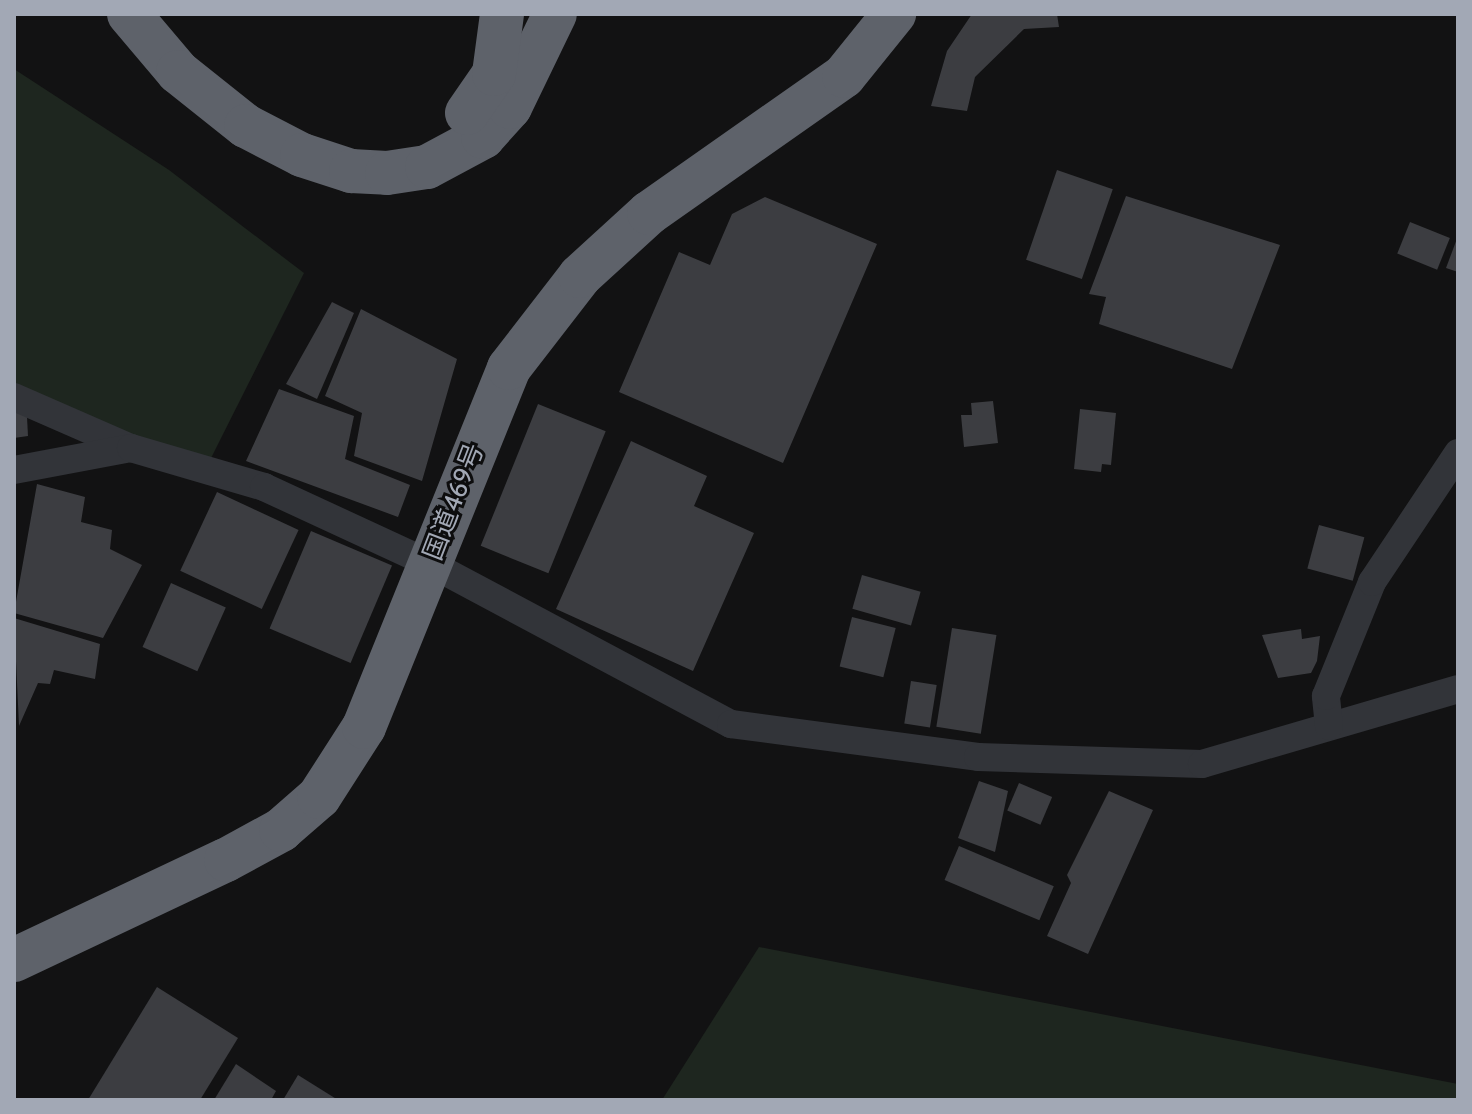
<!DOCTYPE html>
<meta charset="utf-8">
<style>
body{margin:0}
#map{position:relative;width:1472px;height:1114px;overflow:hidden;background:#121213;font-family:Cabin,"Noto Sans JP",sans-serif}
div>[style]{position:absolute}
.green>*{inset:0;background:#1e261f}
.building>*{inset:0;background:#3c3d41;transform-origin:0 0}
.street>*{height:28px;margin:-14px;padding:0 14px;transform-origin:14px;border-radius:14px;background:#323439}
.highway>*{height:44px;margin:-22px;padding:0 22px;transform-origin:22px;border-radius:22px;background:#5e626a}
span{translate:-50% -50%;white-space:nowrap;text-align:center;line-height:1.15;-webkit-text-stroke:6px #0d0d0e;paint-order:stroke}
.street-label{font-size:26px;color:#a2a8b5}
.frame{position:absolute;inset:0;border:16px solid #a2a8b5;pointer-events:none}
</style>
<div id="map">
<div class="green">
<i style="clip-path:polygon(14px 69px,169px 170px,304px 273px,205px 470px,14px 388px)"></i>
<i style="clip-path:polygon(759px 947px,1458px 1084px,1458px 1100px,662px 1100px)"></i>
</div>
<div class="building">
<i style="clip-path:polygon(972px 14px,1057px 14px,1059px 27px,1024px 29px,975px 77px,967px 111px,931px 106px,947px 51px)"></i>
<i style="left:1057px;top:170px;width:59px;height:95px;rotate:19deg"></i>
<i style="clip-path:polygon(1126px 196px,1280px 245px,1232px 369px,1099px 324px,1106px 297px,1089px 294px)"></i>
<i style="clip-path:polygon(765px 197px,877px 244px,783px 463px,619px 392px,679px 252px,710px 265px,732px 214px)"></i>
<i style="left:1410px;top:222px;width:43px;height:34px;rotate:22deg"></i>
<i style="clip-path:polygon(1458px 236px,1458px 272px,1446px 268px)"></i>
<i style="clip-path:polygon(332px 302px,354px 313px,317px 399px,286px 384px)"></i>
<i style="clip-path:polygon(361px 309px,457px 359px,422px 481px,354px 456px,362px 413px,325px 396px)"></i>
<i style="clip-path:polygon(279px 389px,354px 416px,345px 459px,410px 485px,398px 517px,246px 461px)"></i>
<i style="clip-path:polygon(993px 401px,998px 443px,964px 447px,961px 415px,972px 415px,971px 403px)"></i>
<i style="left:538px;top:404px;width:73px;height:153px;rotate:22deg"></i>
<i style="clip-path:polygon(14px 408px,27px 417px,28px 436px,14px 438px)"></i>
<i style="clip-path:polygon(1080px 409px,1116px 413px,1111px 465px,1102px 464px,1101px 472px,1074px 469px)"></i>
<i style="clip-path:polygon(631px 441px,707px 476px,694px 506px,754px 533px,693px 671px,556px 609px)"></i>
<i style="clip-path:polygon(37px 484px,85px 497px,81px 522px,112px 530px,110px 549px,142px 565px,103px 638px,14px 613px)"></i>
<i style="left:217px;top:492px;width:90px;height:87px;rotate:25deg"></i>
<i style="left:1319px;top:525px;width:47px;height:45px;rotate:15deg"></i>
<i style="left:311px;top:531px;width:88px;height:106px;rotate:23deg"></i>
<i style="left:862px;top:575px;width:61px;height:35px;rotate:16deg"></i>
<i style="left:171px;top:583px;width:60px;height:70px;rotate:24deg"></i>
<i style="left:852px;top:617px;width:45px;height:51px;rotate:14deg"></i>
<i style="clip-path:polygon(14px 618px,100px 644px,95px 679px,54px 670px,50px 684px,38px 683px,19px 726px)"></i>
<i style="left:952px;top:628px;width:45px;height:100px;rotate:9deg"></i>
<i style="clip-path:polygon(1301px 629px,1302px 639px,1320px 636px,1317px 661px,1311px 673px,1278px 678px,1262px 635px)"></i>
<i style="left:911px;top:681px;width:26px;height:43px;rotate:9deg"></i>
<i style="clip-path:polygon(979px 781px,1008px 791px,995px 852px,958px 838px)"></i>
<i style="left:1019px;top:783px;width:36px;height:30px;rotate:23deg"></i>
<i style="clip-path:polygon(1109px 791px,1153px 810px,1088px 954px,1047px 936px,1071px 883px,1067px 875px)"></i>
<i style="left:959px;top:846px;width:103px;height:37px;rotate:23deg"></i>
<i style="clip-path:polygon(157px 987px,238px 1038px,200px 1100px,88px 1100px)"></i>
<i style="clip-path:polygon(236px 1064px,276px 1091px,271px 1100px,214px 1100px)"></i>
<i style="clip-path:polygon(298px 1075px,338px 1100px,283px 1100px)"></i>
</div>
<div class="street">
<i style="left:14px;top:397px;width:128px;rotate:23.6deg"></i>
<i style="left:14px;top:470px;width:119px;rotate:-10.6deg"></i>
<i style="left:131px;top:448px;width:139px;rotate:16.3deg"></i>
<i style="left:264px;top:487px;width:184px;rotate:24.8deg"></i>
<i style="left:431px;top:564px;width:340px;rotate:28.1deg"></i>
<i style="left:731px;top:724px;width:249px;rotate:7.6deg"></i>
<i style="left:978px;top:757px;width:224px;rotate:1.8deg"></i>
<i style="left:1202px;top:764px;width:267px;rotate:-16.3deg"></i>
<i style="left:1329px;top:726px;width:30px;rotate:-96deg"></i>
<i style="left:1326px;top:696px;width:123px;rotate:-68deg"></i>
<i style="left:1372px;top:582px;width:155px;rotate:-56.3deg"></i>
</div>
<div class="highway">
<i style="left:129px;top:14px;width:76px;rotate:49.8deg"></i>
<i style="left:178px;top:72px;width:87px;rotate:38.5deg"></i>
<i style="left:246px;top:126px;width:63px;rotate:27.4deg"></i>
<i style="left:302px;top:155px;width:52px;rotate:18.1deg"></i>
<i style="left:351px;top:171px;width:36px;rotate:3deg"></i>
<i style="left:387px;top:173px;width:40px;rotate:-8.5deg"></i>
<i style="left:427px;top:167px;width:64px;rotate:-28.2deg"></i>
<i style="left:483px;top:137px;width:40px;rotate:-48deg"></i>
<i style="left:510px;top:107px;width:103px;rotate:-64.2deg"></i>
<i style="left:467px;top:113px;width:47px;rotate:-55.3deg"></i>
<i style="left:494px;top:74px;width:61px;rotate:-82.4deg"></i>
<i style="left:14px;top:960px;width:234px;rotate:-25.3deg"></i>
<i style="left:226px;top:860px;width:63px;rotate:-28.6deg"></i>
<i style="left:281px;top:830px;width:50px;rotate:-41deg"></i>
<i style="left:319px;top:797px;width:83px;rotate:-57.3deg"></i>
<i style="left:364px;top:727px;width:387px;rotate:-68deg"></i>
<i style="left:509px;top:368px;width:116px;rotate:-52.3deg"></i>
<i style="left:580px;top:276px;width:93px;rotate:-42.4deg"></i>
<i style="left:649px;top:213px;width:238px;rotate:-35.1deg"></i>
<i style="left:844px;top:76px;width:80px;rotate:-51.1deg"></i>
</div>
<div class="street-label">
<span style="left:454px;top:502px;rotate:-69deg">国道469号</span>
</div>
<div class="frame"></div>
</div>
